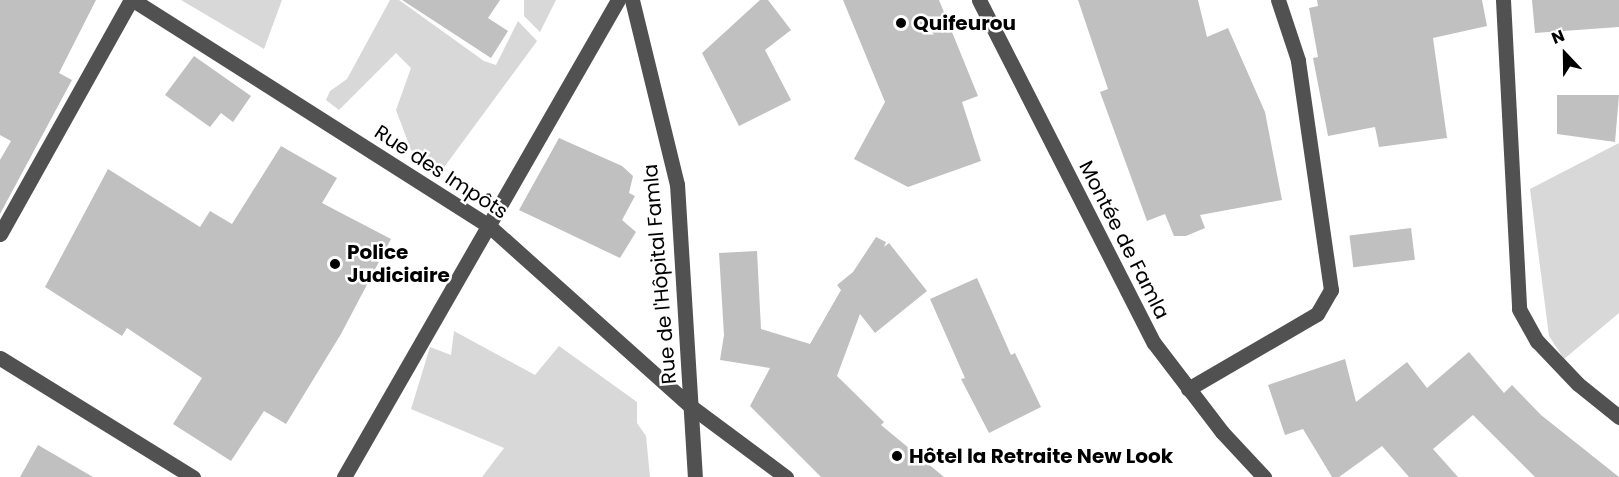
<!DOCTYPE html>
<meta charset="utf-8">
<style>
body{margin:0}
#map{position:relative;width:1619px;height:477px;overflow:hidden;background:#fff;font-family:Poppins,sans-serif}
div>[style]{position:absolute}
.green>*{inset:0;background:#d8d8d8}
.building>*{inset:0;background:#c0c0c0;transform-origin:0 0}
.minor>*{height:15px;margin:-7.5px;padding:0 7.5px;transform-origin:7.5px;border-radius:7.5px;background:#515151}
.dots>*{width:16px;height:16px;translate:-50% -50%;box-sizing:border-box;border:3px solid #fff;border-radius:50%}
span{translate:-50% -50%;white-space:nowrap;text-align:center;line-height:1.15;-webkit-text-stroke:5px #fff;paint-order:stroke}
.poi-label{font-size:20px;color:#000;font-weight:700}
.left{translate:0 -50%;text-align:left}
.street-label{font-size:20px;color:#000}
.north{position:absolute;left:1535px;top:24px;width:60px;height:60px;-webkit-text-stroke:4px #fff;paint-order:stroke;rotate:338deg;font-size:16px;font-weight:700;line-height:24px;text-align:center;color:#000}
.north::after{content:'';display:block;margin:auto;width:21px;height:27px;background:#000;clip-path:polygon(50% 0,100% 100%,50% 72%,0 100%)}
</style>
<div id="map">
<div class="green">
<i style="clip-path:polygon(181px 0,282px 0,264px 49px)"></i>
<i style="clip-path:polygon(390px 0,399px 0,484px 61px,496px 65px,518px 21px,537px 41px,442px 170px,411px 150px,396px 110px,411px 68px,396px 53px,339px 110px,326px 100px,330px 91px,347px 79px)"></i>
<i style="clip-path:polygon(524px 0,556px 0,540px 32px,524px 16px)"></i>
<i style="clip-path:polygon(1619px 143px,1619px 313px,1564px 359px,1549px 336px,1530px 189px)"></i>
<i style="clip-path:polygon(454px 331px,535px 375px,559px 346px,637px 402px,637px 423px,646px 436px,650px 477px,482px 477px,504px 448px,411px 409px,430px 347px,451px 355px)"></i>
</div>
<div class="building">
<i style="clip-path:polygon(0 0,96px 0,59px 73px,72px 80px,0 214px,0 160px,11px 141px,0 135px)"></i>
<i style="clip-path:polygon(402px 0,500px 0,488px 18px,508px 31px,491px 58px)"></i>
<i style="clip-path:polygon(760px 0,768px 0,791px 30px,765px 50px,791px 100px,739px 126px,702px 53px)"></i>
<i style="clip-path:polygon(843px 0,939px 0,978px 96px,962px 102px,981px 161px,908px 187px,854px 159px,885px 102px)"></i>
<i style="clip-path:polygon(1078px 0,1198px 0,1207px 37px,1228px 28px,1265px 112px,1282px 200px,1200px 215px,1205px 228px,1186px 236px,1174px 236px,1165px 214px,1147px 221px,1100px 92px,1108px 89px)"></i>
<i style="clip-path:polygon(1317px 0,1482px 0,1487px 26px,1433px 38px,1447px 138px,1379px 147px,1375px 127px,1328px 136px,1313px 58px,1318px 57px,1309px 8px,1318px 6px)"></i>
<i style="clip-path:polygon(1532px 0,1619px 0,1619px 27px,1535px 33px)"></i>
<i style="clip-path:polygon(194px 56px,251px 96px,233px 122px,221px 113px,210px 127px,165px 95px)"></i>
<i style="clip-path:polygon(1557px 95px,1619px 95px,1615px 142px,1557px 134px)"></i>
<i style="clip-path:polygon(559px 138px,622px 166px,633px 176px,629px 193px,635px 196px,622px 220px,636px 232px,620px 258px,519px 210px)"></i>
<i style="clip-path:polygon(281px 146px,337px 178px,322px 203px,391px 239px,341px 334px,286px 424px,264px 411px,231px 461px,173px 424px,202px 378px,127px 328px,122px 336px,45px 287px,108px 169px,200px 227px,210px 211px,232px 224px)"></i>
<i style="left:1411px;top:228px;width:32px;height:62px;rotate:83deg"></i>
<i style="clip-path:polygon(876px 237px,886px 242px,884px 247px,889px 243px,927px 291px,875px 333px,860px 314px,837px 376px,884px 422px,881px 425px,944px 477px,821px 477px,750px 406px,770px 368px,720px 360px,724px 335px,719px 253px,757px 251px,761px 329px,810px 344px,841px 290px,837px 285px,853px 272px)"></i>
<i style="clip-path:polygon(977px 278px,1011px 355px,1015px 353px,1041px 407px,989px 433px,961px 379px,965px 378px,930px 299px)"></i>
<i style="clip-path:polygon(1469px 352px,1504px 393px,1512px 385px,1541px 415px,1619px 477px,1535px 477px,1473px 415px,1433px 449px,1458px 477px,1409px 477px,1382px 446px,1339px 477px,1332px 477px,1303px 429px,1285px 435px,1268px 385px,1345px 359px,1356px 402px,1407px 362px,1427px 388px)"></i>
<i style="clip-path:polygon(38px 445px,93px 477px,20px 477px)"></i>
</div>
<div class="minor">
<i style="left:133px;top:0;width:420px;rotate:32.4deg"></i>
<i style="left:488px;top:225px;width:275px;rotate:41.8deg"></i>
<i style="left:693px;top:408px;width:116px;rotate:36.6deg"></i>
<i style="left:632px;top:0;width:189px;rotate:76.3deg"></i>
<i style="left:677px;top:184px;width:294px;rotate:86.5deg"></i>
<i style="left:979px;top:0;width:385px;rotate:63deg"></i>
<i style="left:1154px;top:343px;width:112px;rotate:52.6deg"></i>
<i style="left:1222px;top:432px;width:62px;rotate:47deg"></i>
<i style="left:1503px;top:0;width:309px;rotate:87deg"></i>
<i style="left:1519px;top:309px;width:37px;rotate:61deg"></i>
<i style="left:1537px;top:341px;width:59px;rotate:46.4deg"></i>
<i style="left:1578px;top:384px;width:53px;rotate:38.8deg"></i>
<i style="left:0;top:234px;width:268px;rotate:-60.8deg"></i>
<i style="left:0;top:358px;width:227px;rotate:31.7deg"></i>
<i style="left:1188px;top:389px;width:149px;rotate:-30.2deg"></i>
<i style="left:1317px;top:314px;width:28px;rotate:-60deg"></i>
<i style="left:1331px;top:290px;width:232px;rotate:-98.2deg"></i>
<i style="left:1298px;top:60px;width:63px;rotate:-108.4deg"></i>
<i style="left:344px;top:477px;width:550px;rotate:-60.13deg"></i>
</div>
<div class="dots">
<i style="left:901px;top:23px;background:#000"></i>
<i style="left:335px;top:264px;background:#000"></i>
<i style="left:897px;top:456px;background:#000"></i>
</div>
<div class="poi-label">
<span class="left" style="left:913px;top:23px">Quifeurou</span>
<span class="left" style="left:347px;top:264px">Police<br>Judiciaire</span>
<span class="left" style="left:909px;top:456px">Hôtel la Retraite New Look</span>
</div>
<div class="street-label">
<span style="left:441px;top:172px;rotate:33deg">Rue des Impôts</span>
<span style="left:1124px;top:240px;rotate:63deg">Montée de Famla</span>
<span style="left:660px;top:274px;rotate:-95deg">Rue de l'Hôpital Famla</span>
</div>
<div class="north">N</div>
</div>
